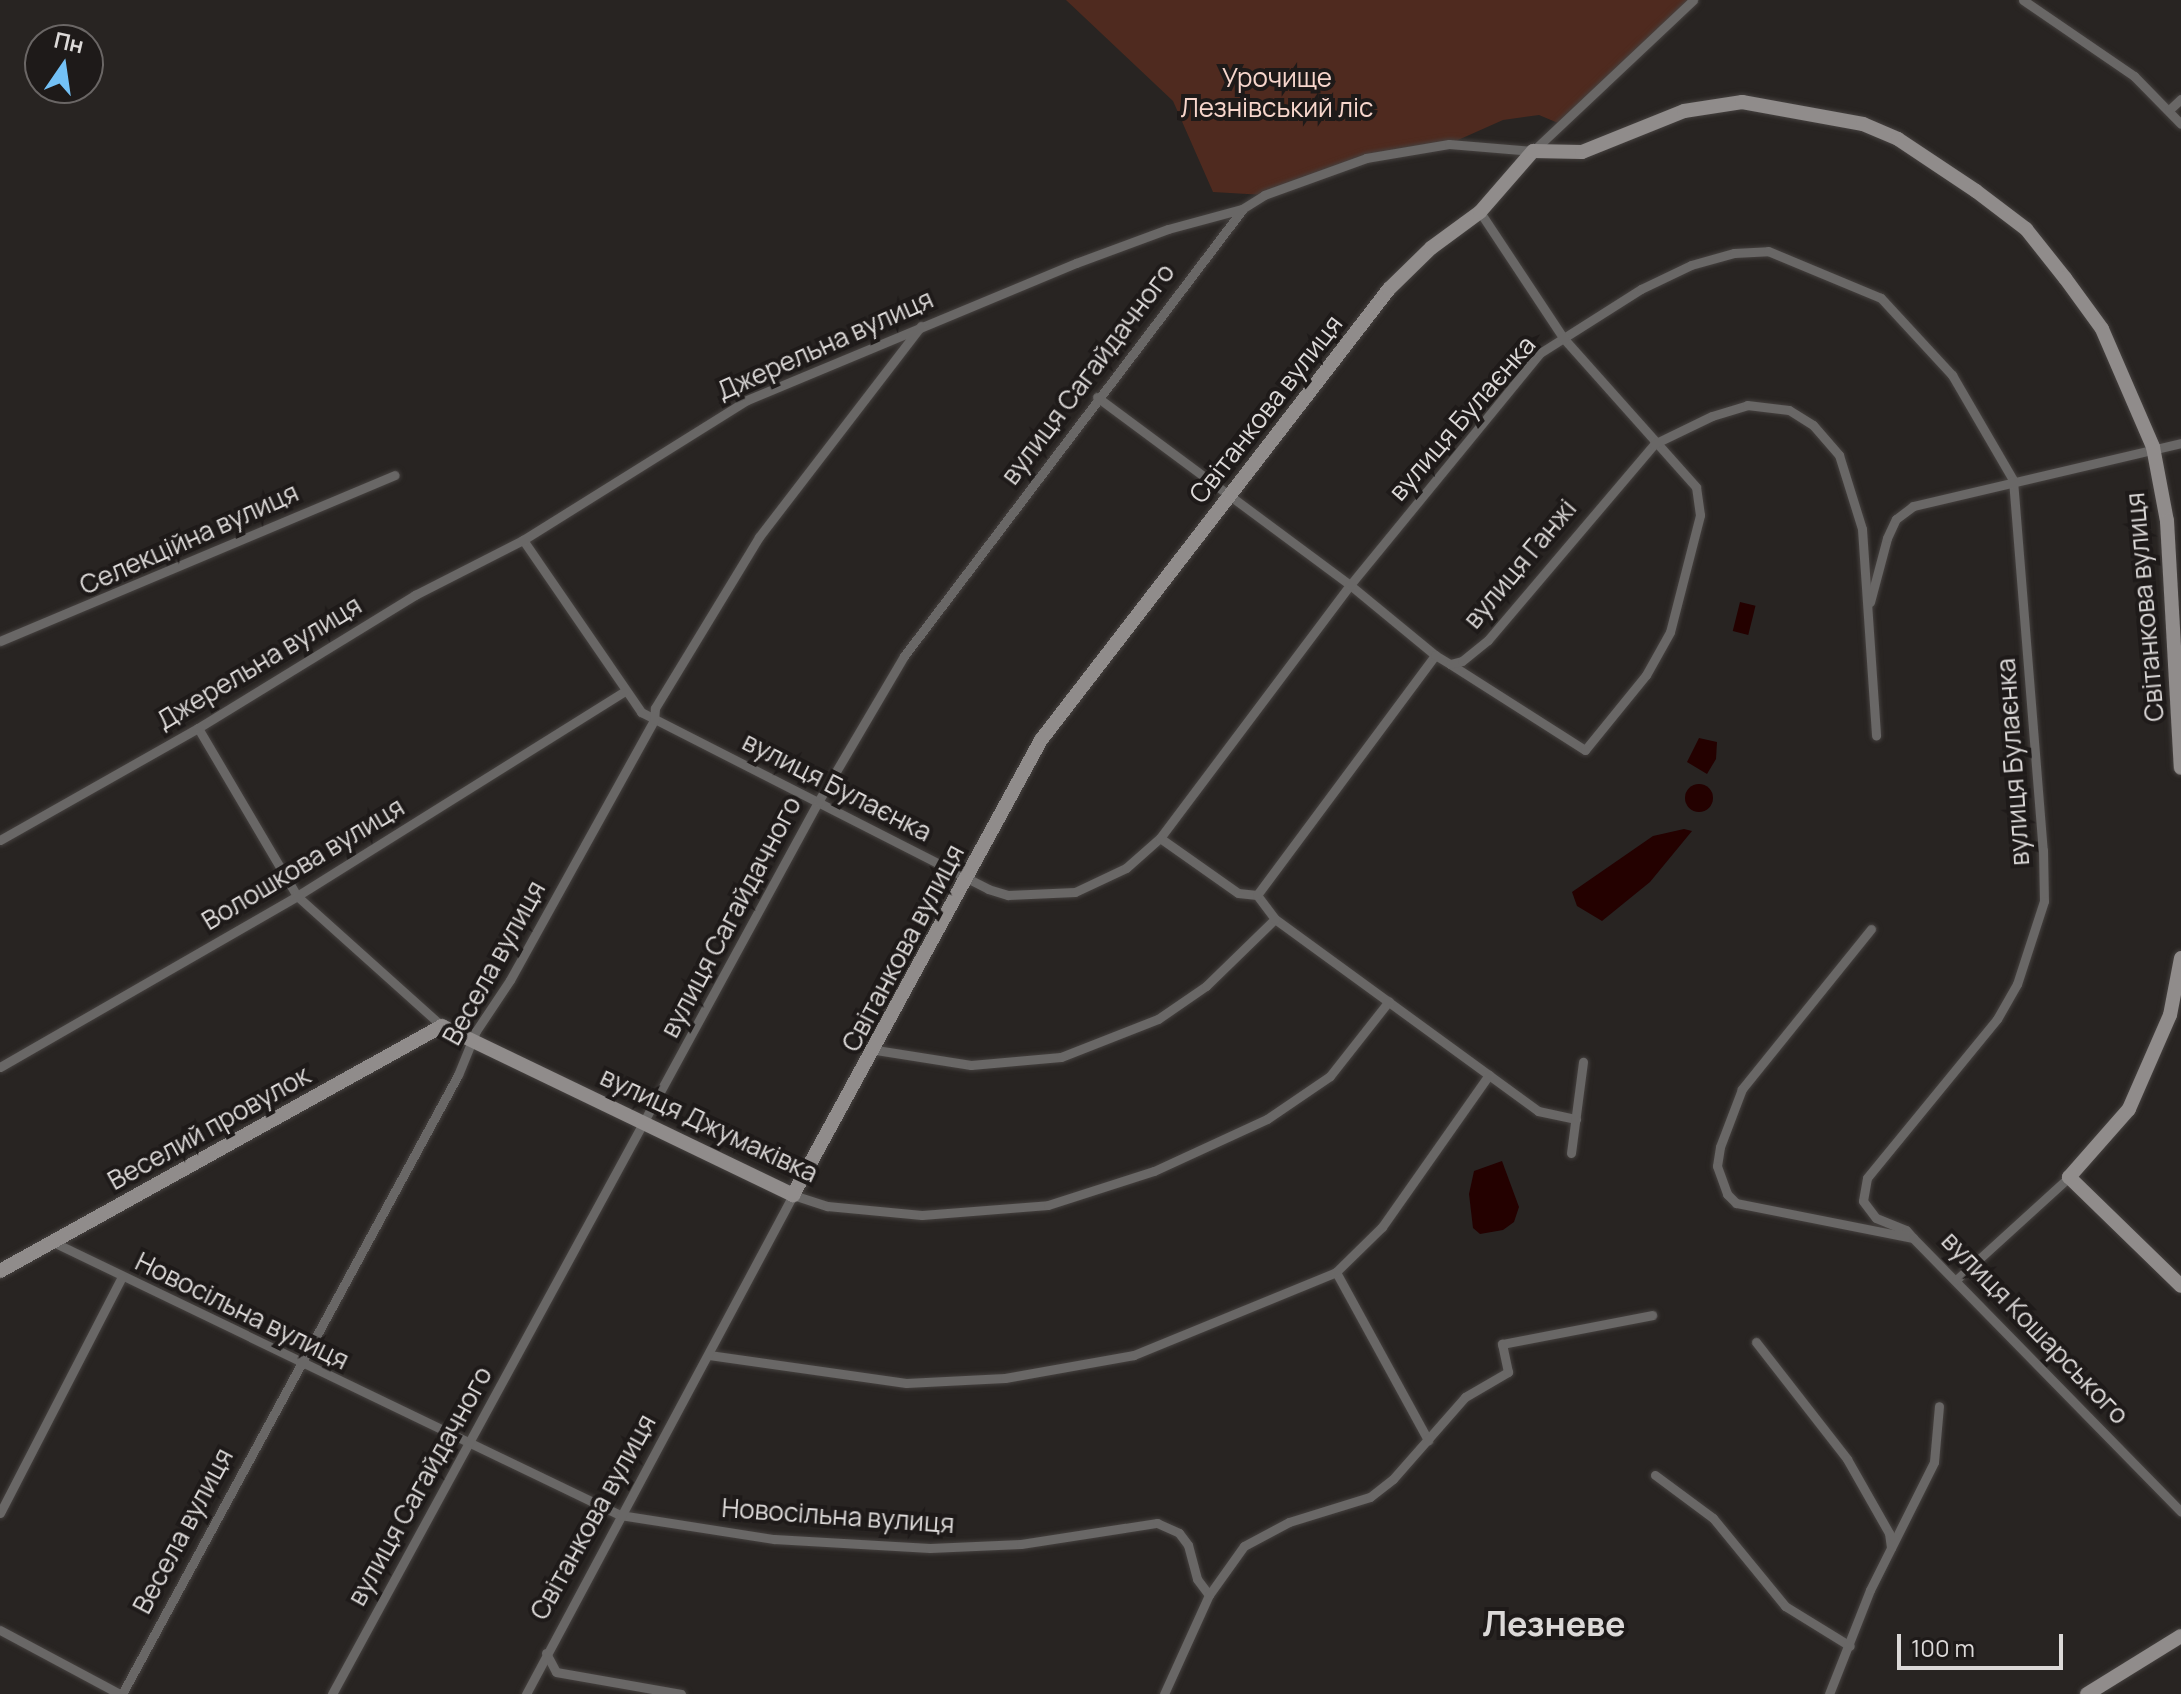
<!DOCTYPE html>
<meta charset="utf-8">
<style>
body{margin:0}
#map{position:relative;width:2181px;height:1694px;overflow:hidden;background:#282422;font-family:Manrope,sans-serif}
div>[style]{position:absolute}
.green>*{inset:0;background:#4f2a1f}
.water>*{inset:0;background:#240100;transform-origin:0 0}
.round{border-radius:50%}
.roads{filter:drop-shadow(0 0 2px #45413f) drop-shadow(0 0 2px #45413f)}
.street>*{height:9px;margin:-4.5px;padding:0 4.5px;transform-origin:4.5px;border-radius:4.5px;background:#696766}
.secondary>*{height:14px;margin:-7px;padding:0 7px;transform-origin:7px;border-radius:7px;background:#908c8b}
span{translate:-50% -50%;white-space:nowrap;text-align:center;line-height:1.15;-webkit-text-stroke:8px #1e1a19;paint-order:stroke}
.park-label{font-size:26px;color:#f7d6cc}
.street-label{font-size:26px;color:#dcd9d8}
.district-label{font-size:34px;color:#dcd9d8;font-weight:700}
.north{position:absolute;left:24px;top:24px;width:80px;height:80px;box-sizing:border-box;background:#1e1a19;border:2px solid #6a6665;border-radius:50%;rotate:13deg;font-size:22px;font-weight:700;line-height:32px;text-align:center;color:#dcd9d8}
.north::after{content:'';display:block;margin:auto;width:28px;height:36px;background:#73c1f6;clip-path:polygon(50% 0,100% 100%,50% 72%,0 100%)}
.scale{position:absolute;left:1897px;top:1634px;width:166px;height:36px;box-sizing:border-box;border:4px solid #dcd9d8;border-top:0;padding-left:10px;font-size:24px;line-height:28px;white-space:nowrap;color:#dcd9d8;-webkit-text-stroke:6px #1e1a19;paint-order:stroke}
</style>
<div id="map">
<div class="green">
<i style="clip-path:polygon(1066px 0,1693px 0,1558px 123px,1539px 115px,1503px 120px,1449px 144px,1412px 148px,1264px 195px,1213px 192px,1173px 101px)"></i>
</div>
<div class="water">
<i style="left:1740px;top:602px;width:16px;height:30px;rotate:14deg"></i>
<i style="clip-path:polygon(1699px 738px,1717px 742px,1716px 759px,1707px 774px,1687px 762px)"></i>
<i class="round" style="left:1685px;top:784px;width:28px;height:28px"></i>
<i style="clip-path:polygon(1684px 829px,1692px 831px,1650px 882px,1602px 921px,1577px 906px,1572px 892px,1653px 836px)"></i>
<i style="clip-path:polygon(1502px 1161px,1519px 1207px,1514px 1222px,1503px 1230px,1480px 1234px,1473px 1228px,1469px 1194px,1474px 1171px)"></i>
</div>
<div class="roads">
<div class="street">
<i style="left:2023px;top:0;width:135px;rotate:34.4deg"></i>
<i style="left:2134px;top:76px;width:67px;rotate:45.6deg"></i>
<i style="left:2169px;top:110px;width:16px;rotate:-43deg"></i>
<i style="left:1097px;top:397px;width:315px;rotate:36.6deg"></i>
<i style="left:1350px;top:585px;width:110px;rotate:39.5deg"></i>
<i style="left:523px;top:540px;width:209px;rotate:55.5deg"></i>
<i style="left:641px;top:712px;width:390px;rotate:27deg"></i>
<i style="left:988px;top:889px;width:21px;rotate:17deg"></i>
<i style="left:1008px;top:895px;width:67px;rotate:-2.6deg"></i>
<i style="left:1075px;top:892px;width:56px;rotate:-25.2deg"></i>
<i style="left:1126px;top:868px;width:45px;rotate:-41.4deg"></i>
<i style="left:1160px;top:838px;width:316px;rotate:-53.1deg"></i>
<i style="left:1350px;top:585px;width:300px;rotate:-50.7deg"></i>
<i style="left:1540px;top:353px;width:120px;rotate:-32.4deg"></i>
<i style="left:1641px;top:289px;width:55px;rotate:-25.6deg"></i>
<i style="left:1691px;top:265px;width:45px;rotate:-15.6deg"></i>
<i style="left:1734px;top:253px;width:34px;rotate:-3deg"></i>
<i style="left:1768px;top:251px;width:122px;rotate:22.6deg"></i>
<i style="left:1881px;top:298px;width:105px;rotate:47.3deg"></i>
<i style="left:1952px;top:375px;width:121px;rotate:59.8deg"></i>
<i style="left:2013px;top:480px;width:371px;rotate:85.4deg"></i>
<i style="left:2043px;top:850px;width:51px;rotate:88.9deg"></i>
<i style="left:2044px;top:901px;width:87px;rotate:108deg"></i>
<i style="left:2017px;top:984px;width:40px;rotate:119.7deg"></i>
<i style="left:1997px;top:1019px;width:205px;rotate:129.3deg"></i>
<i style="left:1867px;top:1178px;width:23px;rotate:100deg"></i>
<i style="left:1863px;top:1201px;width:21px;rotate:53deg"></i>
<i style="left:1876px;top:1218px;width:32px;rotate:22deg"></i>
<i style="left:1906px;top:1230px;width:11px;rotate:49deg"></i>
<i style="left:1870px;top:602px;width:66px;rotate:-75.1deg"></i>
<i style="left:1887px;top:538px;width:21px;rotate:-65deg"></i>
<i style="left:1896px;top:519px;width:21px;rotate:-37deg"></i>
<i style="left:1913px;top:506px;width:275px;rotate:-13.2deg"></i>
<i style="left:0;top:641px;width:428px;rotate:-22.8deg"></i>
<i style="left:1450px;top:664px;width:160px;rotate:32.5deg"></i>
<i style="left:1585px;top:750px;width:97px;rotate:-50.9deg"></i>
<i style="left:1646px;top:675px;width:49px;rotate:-60.8deg"></i>
<i style="left:1670px;top:632px;width:121px;rotate:-75.6deg"></i>
<i style="left:1700px;top:515px;width:28px;rotate:-98deg"></i>
<i style="left:1696px;top:487px;width:198px;rotate:-131.7deg"></i>
<i style="left:1564px;top:339px;width:152px;rotate:-123.5deg"></i>
<i style="left:198px;top:728px;width:195px;rotate:59.5deg"></i>
<i style="left:297px;top:896px;width:195px;rotate:41.9deg"></i>
<i style="left:1160px;top:838px;width:95px;rotate:35.2deg"></i>
<i style="left:1238px;top:893px;width:19px;rotate:6deg"></i>
<i style="left:0;top:840px;width:227px;rotate:-29.5deg"></i>
<i style="left:198px;top:728px;width:255px;rotate:-31.5deg"></i>
<i style="left:415px;top:595px;width:121px;rotate:-27deg"></i>
<i style="left:523px;top:540px;width:264px;rotate:-32deg"></i>
<i style="left:747px;top:400px;width:356px;rotate:-22.6deg"></i>
<i style="left:1076px;top:263px;width:98px;rotate:-20.3deg"></i>
<i style="left:1168px;top:229px;width:77px;rotate:-15.1deg"></i>
<i style="left:1242px;top:209px;width:26px;rotate:-32deg"></i>
<i style="left:1264px;top:195px;width:109px;rotate:-19.9deg"></i>
<i style="left:1366px;top:158px;width:84px;rotate:-9.6deg"></i>
<i style="left:1449px;top:144px;width:84px;rotate:4.8deg"></i>
<i style="left:1533px;top:151px;width:220px;rotate:-43.3deg"></i>
<i style="left:1275px;top:919px;width:326px;rotate:36.1deg"></i>
<i style="left:1538px;top:1111px;width:39px;rotate:12deg"></i>
<i style="left:1871px;top:929px;width:206px;rotate:128.9deg"></i>
<i style="left:1742px;top:1089px;width:62px;rotate:110.8deg"></i>
<i style="left:1720px;top:1147px;width:19px;rotate:99deg"></i>
<i style="left:1717px;top:1166px;width:30px;rotate:70deg"></i>
<i style="left:1727px;top:1194px;width:13px;rotate:45deg"></i>
<i style="left:1736px;top:1203px;width:180px;rotate:11.2deg"></i>
<i style="left:1913px;top:1238px;width:383px;rotate:45.6deg"></i>
<i style="left:876px;top:1050px;width:96px;rotate:9deg"></i>
<i style="left:971px;top:1065px;width:90px;rotate:-5.1deg"></i>
<i style="left:1061px;top:1057px;width:104px;rotate:-21.4deg"></i>
<i style="left:1158px;top:1019px;width:58px;rotate:-34.5deg"></i>
<i style="left:1206px;top:986px;width:96px;rotate:-44.2deg"></i>
<i style="left:1275px;top:919px;width:30px;rotate:-127deg"></i>
<i style="left:1257px;top:895px;width:299px;rotate:-53.4deg"></i>
<i style="left:1435px;top:655px;width:17px;rotate:31deg"></i>
<i style="left:1450px;top:664px;width:12px;rotate:-14deg"></i>
<i style="left:1462px;top:661px;width:33px;rotate:-39deg"></i>
<i style="left:1488px;top:640px;width:257px;rotate:-49.7deg"></i>
<i style="left:1654px;top:444px;width:64px;rotate:-25.8deg"></i>
<i style="left:1712px;top:416px;width:37px;rotate:-17deg"></i>
<i style="left:1747px;top:405px;width:42px;rotate:6.8deg"></i>
<i style="left:1789px;top:410px;width:28px;rotate:32deg"></i>
<i style="left:1813px;top:425px;width:40px;rotate:49deg"></i>
<i style="left:1839px;top:455px;width:77px;rotate:72.7deg"></i>
<i style="left:1862px;top:529px;width:207px;rotate:86.1deg"></i>
<i style="left:0;top:1067px;width:343px;rotate:-29.9deg"></i>
<i style="left:297px;top:896px;width:387px;rotate:-32deg"></i>
<i style="left:1571px;top:1153px;width:92px;rotate:-82.5deg"></i>
<i style="left:53px;top:1242px;width:629px;rotate:25.71deg"></i>
<i style="left:620px;top:1515px;width:156px;rotate:8.9deg"></i>
<i style="left:774px;top:1539px;width:156px;rotate:3.3deg"></i>
<i style="left:930px;top:1548px;width:91px;rotate:-2.5deg"></i>
<i style="left:1021px;top:1544px;width:138px;rotate:-8.8deg"></i>
<i style="left:1157px;top:1523px;width:24px;rotate:24deg"></i>
<i style="left:1179px;top:1533px;width:15px;rotate:53deg"></i>
<i style="left:1188px;top:1545px;width:35px;rotate:75deg"></i>
<i style="left:1197px;top:1579px;width:20px;rotate:53deg"></i>
<i style="left:1336px;top:1272px;width:192px;rotate:61.3deg"></i>
<i style="left:1956px;top:1280px;width:153px;rotate:-42.3deg"></i>
<i style="left:1756px;top:1342px;width:148px;rotate:52.1deg"></i>
<i style="left:1847px;top:1459px;width:85px;rotate:60.4deg"></i>
<i style="left:1889px;top:1533px;width:15px;rotate:82deg"></i>
<i style="left:709px;top:1355px;width:199px;rotate:8.1deg"></i>
<i style="left:906px;top:1383px;width:99px;rotate:-2.9deg"></i>
<i style="left:1005px;top:1378px;width:131px;rotate:-10.1deg"></i>
<i style="left:1134px;top:1355px;width:218px;rotate:-22.3deg"></i>
<i style="left:1336px;top:1272px;width:64px;rotate:-44.4deg"></i>
<i style="left:1382px;top:1227px;width:186px;rotate:-54.9deg"></i>
<i style="left:1655px;top:1475px;width:72px;rotate:36.6deg"></i>
<i style="left:1713px;top:1518px;width:114px;rotate:50.7deg"></i>
<i style="left:1785px;top:1606px;width:76px;rotate:31.6deg"></i>
<i style="left:0;top:1513px;width:266px;rotate:-62.7deg"></i>
<i style="left:0;top:1630px;width:136px;rotate:28.1deg"></i>
<i style="left:546px;top:1653px;width:21px;rotate:62deg"></i>
<i style="left:556px;top:1672px;width:127px;rotate:10deg"></i>
<i style="left:122px;top:1694px;width:704px;rotate:-61.51deg"></i>
<i style="left:458px;top:1075px;width:48px;rotate:-67.8deg"></i>
<i style="left:476px;top:1031px;width:61px;rotate:-56.3deg"></i>
<i style="left:510px;top:980px;width:297px;rotate:-61deg"></i>
<i style="left:654px;top:720px;width:12px;rotate:-85deg"></i>
<i style="left:655px;top:708px;width:200px;rotate:-58.7deg"></i>
<i style="left:759px;top:537px;width:266px;rotate:-52.5deg"></i>
<i style="left:332px;top:1694px;width:1016px;rotate:-61.42deg"></i>
<i style="left:818px;top:802px;width:169px;rotate:-59.5deg"></i>
<i style="left:904px;top:656px;width:560px;rotate:-52.84deg"></i>
<i style="left:526px;top:1694px;width:566px;rotate:-61.85deg"></i>
<i style="left:793px;top:1195px;width:36px;rotate:18deg"></i>
<i style="left:827px;top:1206px;width:95px;rotate:5.4deg"></i>
<i style="left:922px;top:1215px;width:126px;rotate:-4.5deg"></i>
<i style="left:1048px;top:1205px;width:111px;rotate:-17.8deg"></i>
<i style="left:1154px;top:1171px;width:124px;rotate:-24.7deg"></i>
<i style="left:1267px;top:1119px;width:76px;rotate:-34.3deg"></i>
<i style="left:1330px;top:1076px;width:95px;rotate:-51.8deg"></i>
<i style="left:1164px;top:1694px;width:109px;rotate:-65.6deg"></i>
<i style="left:1209px;top:1595px;width:60px;rotate:-54.5deg"></i>
<i style="left:1244px;top:1546px;width:51px;rotate:-28.1deg"></i>
<i style="left:1289px;top:1522px;width:85px;rotate:-17.2deg"></i>
<i style="left:1370px;top:1497px;width:29px;rotate:-38deg"></i>
<i style="left:1393px;top:1479px;width:109px;rotate:-48.7deg"></i>
<i style="left:1465px;top:1397px;width:50px;rotate:-30.2deg"></i>
<i style="left:1508px;top:1372px;width:29px;rotate:-102deg"></i>
<i style="left:1502px;top:1344px;width:153px;rotate:-10.9deg"></i>
<i style="left:1829px;top:1694px;width:112px;rotate:-68.5deg"></i>
<i style="left:1870px;top:1590px;width:143px;rotate:-63.4deg"></i>
<i style="left:1934px;top:1462px;width:56px;rotate:-84.9deg"></i>
</div>
<div class="secondary">
<i style="left:2181px;top:958px;width:58px;rotate:100.9deg"></i>
<i style="left:2170px;top:1015px;width:103px;rotate:113.6deg"></i>
<i style="left:2129px;top:1109px;width:91px;rotate:131.4deg"></i>
<i style="left:2069px;top:1177px;width:156px;rotate:44.2deg"></i>
<i style="left:0;top:1271px;width:505px;rotate:-29deg"></i>
<i style="left:442px;top:1026px;width:390px;rotate:25.7deg"></i>
<i style="left:793px;top:1195px;width:518px;rotate:-61.41deg"></i>
<i style="left:1041px;top:740px;width:570px;rotate:-52.35deg"></i>
<i style="left:1389px;top:289px;width:59px;rotate:-44.3deg"></i>
<i style="left:1431px;top:248px;width:61px;rotate:-36.3deg"></i>
<i style="left:1480px;top:212px;width:81px;rotate:-49deg"></i>
<i style="left:1533px;top:151px;width:49px;rotate:1.2deg"></i>
<i style="left:1582px;top:152px;width:110px;rotate:-21.9deg"></i>
<i style="left:1684px;top:111px;width:59px;rotate:-8.8deg"></i>
<i style="left:1742px;top:102px;width:123px;rotate:10.3deg"></i>
<i style="left:1863px;top:124px;width:38px;rotate:23deg"></i>
<i style="left:1898px;top:139px;width:94px;rotate:33.7deg"></i>
<i style="left:1976px;top:191px;width:63px;rotate:37.2deg"></i>
<i style="left:2026px;top:229px;width:63px;rotate:51.5deg"></i>
<i style="left:2065px;top:278px;width:63px;rotate:54deg"></i>
<i style="left:2102px;top:329px;width:129px;rotate:66.6deg"></i>
<i style="left:2153px;top:447px;width:75px;rotate:79.3deg"></i>
<i style="left:2167px;top:521px;width:247px;rotate:86.8deg"></i>
<i style="left:2087px;top:1694px;width:110px;rotate:-31.7deg"></i>
</div>
</div>
<div class="park-label">
<span style="left:1277px;top:93px">Урочище<br>Лезнівський ліс</span>
</div>
<div class="street-label">
<span style="left:825px;top:345px;rotate:-24deg">Джерельна вулиця</span>
<span style="left:1088px;top:374px;rotate:-53deg">вулиця Сагайдачного</span>
<span style="left:1266px;top:409px;rotate:-52deg">Світанкова вулиця</span>
<span style="left:1462px;top:418px;rotate:-49deg">вулиця Булаєнка</span>
<span style="left:189px;top:539px;rotate:-24deg">Селекційна вулиця</span>
<span style="left:1520px;top:564px;rotate:-50deg">вулиця Ганжі</span>
<span style="left:2145px;top:607px;rotate:-95deg">Світанкова вулиця</span>
<span style="left:259px;top:663px;rotate:-31deg">Джерельна вулиця</span>
<span style="left:2013px;top:762px;rotate:-94deg">вулиця Булаєнка</span>
<span style="left:837px;top:787px;rotate:27deg">вулиця Булаєнка</span>
<span style="left:303px;top:864px;rotate:-31deg">Волошкова вулиця</span>
<span style="left:731px;top:917px;rotate:-62deg">вулиця Сагайдачного</span>
<span style="left:903px;top:948px;rotate:-62deg">Світанкова вулиця</span>
<span style="left:494px;top:963px;rotate:-61deg">Весела вулиця</span>
<span style="left:709px;top:1125px;rotate:25deg">вулиця Джумаківка</span>
<span style="left:209px;top:1128px;rotate:-29deg">Веселий провулок</span>
<span style="left:242px;top:1311px;rotate:26deg">Новосільна вулиця</span>
<span style="left:2035px;top:1328px;rotate:46deg">вулиця Кошарського</span>
<span style="left:420px;top:1486px;rotate:-61deg">вулиця Сагайдачного</span>
<span style="left:838px;top:1516px;rotate:4deg">Новосільна вулиця</span>
<span style="left:593px;top:1517px;rotate:-61deg">Світанкова вулиця</span>
<span style="left:183px;top:1531px;rotate:-62deg">Весела вулиця</span>
</div>
<div class="district-label">
<span style="left:1554px;top:1624px">Лезневе</span>
</div>
<div class="north">Пн</div>
<div class="scale">100 m</div>
</div>
